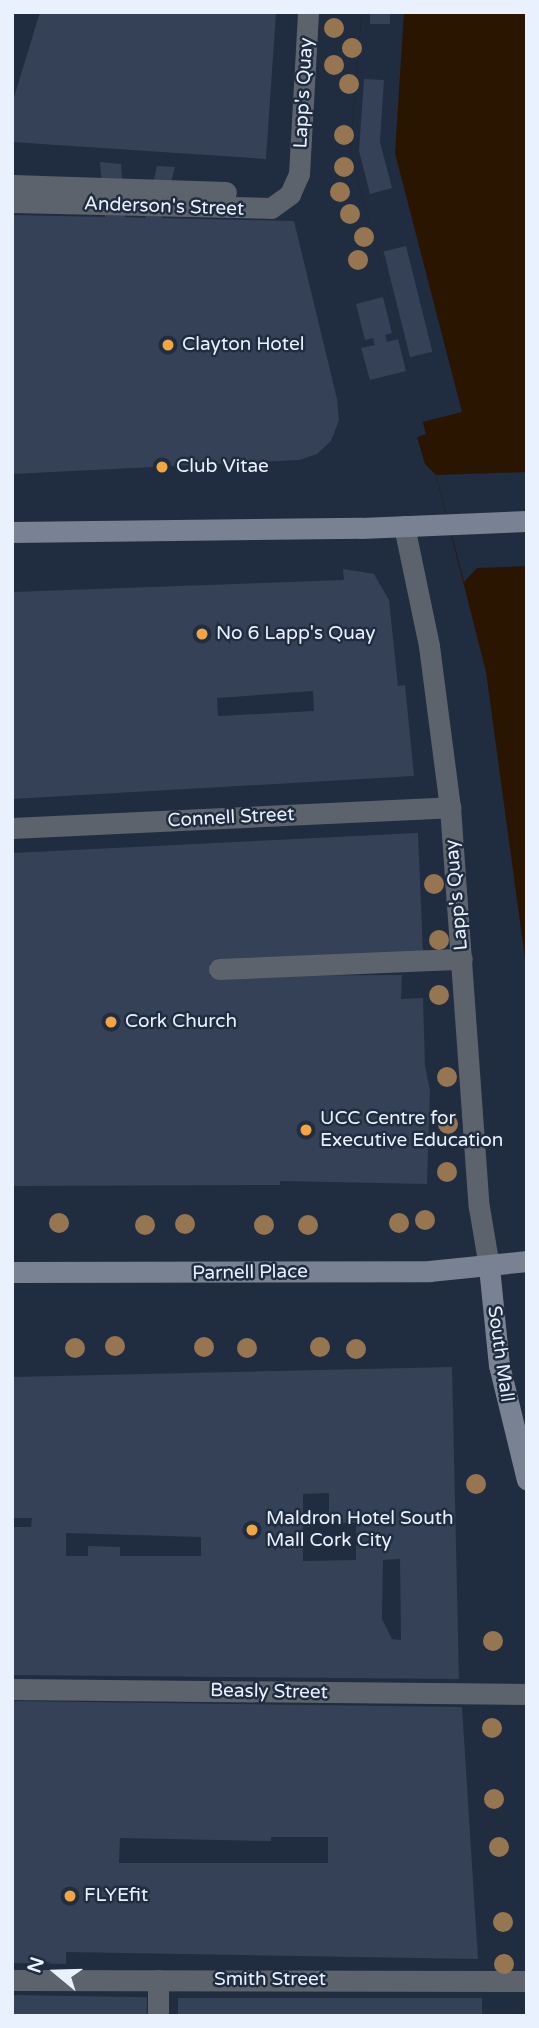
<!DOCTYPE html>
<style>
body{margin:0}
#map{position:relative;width:539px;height:2028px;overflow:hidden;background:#202c3f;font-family:"Varela Round",sans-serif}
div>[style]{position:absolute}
.water>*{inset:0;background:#2a1500}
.pier>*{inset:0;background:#202c3f}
.building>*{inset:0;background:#354156;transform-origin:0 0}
.lane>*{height:21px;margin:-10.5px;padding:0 10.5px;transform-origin:10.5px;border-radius:10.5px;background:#5d636d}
.street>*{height:21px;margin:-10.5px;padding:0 10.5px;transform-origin:10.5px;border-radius:10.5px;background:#5d636d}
.secondary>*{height:21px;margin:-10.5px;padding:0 10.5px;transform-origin:10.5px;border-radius:10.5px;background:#788292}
.trees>*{width:20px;height:20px;margin:-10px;border-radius:50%;background:#967551}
.dots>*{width:19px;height:19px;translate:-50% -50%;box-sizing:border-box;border:4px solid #202c3f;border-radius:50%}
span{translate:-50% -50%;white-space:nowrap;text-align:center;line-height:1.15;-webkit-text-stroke:5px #202c3f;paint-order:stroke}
.street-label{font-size:19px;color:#e9f1fe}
.poi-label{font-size:19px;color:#e9f1fe}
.left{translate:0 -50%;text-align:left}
.frame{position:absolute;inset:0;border:14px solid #e9f1fe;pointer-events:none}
.north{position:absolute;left:21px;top:1937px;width:70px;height:70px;-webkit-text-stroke:5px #202c3f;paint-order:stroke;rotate:289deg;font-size:19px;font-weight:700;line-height:28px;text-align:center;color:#e9f1fe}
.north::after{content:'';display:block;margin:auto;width:24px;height:32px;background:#e9f1fe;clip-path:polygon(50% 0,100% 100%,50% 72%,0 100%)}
</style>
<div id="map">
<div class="water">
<i style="clip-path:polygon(362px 12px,527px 12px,527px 973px,486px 672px,436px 475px,425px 464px,417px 437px,426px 434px,350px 150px)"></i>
</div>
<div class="pier">
<i style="clip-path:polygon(362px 12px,404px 12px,395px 153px,462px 412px,422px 422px,350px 150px)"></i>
<i style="clip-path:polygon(527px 472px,527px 566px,477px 568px,464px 582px,436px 475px)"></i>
</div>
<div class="building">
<i style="clip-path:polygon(40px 12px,276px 12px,266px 159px,12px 142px,12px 104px)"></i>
<i style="left:370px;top:12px;width:20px;height:12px"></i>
<i style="clip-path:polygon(364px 79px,384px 80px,380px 142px,392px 188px,370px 194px,359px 151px)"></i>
<i style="clip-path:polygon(100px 162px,121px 164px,125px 217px,145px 218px,157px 166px,175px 167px,162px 218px,294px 221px,337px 399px,339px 420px,331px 441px,317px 454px,299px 460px,12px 474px,12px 215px,105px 217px)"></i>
<i style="left:406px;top:246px;width:109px;height:23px;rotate:76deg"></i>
<i style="clip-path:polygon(383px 297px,392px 333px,385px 335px,387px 342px,398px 339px,406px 371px,370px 380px,361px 348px,375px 345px,373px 338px,365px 340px,356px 304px)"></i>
<i style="clip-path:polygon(evenodd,343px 569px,374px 574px,389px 600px,398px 686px,405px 685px,414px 776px,12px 799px,12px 592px,344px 580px,343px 569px,313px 691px,314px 711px,218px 716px,217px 698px,313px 691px)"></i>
<i style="clip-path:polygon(418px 833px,423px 952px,210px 963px,210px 976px,402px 975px,401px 999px,423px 998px,425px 1066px,430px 1091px,427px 1184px,280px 1181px,280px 1185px,12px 1186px,12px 853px)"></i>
<i style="clip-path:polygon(evenodd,452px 1367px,459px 1679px,12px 1675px,12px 1527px,31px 1527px,32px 1518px,12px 1518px,12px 1377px,452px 1367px,329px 1493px,329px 1523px,356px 1523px,356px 1560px,303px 1561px,303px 1494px,329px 1493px,452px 1367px,66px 1533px,201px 1537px,201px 1556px,120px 1556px,120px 1547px,88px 1546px,88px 1556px,66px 1556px,66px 1533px,452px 1367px,400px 1559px,401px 1640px,392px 1639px,382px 1619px,383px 1560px,400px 1559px)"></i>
<i style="clip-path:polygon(evenodd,12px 1701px,462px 1707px,478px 1959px,66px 1952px,66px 1964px,12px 1963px,12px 1701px,271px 1837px,328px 1837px,328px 1863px,119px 1863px,120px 1838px,271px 1841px,271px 1837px)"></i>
<i style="left:12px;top:1995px;width:135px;height:21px;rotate:1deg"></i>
<i style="left:178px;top:1998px;width:304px;height:18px"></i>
</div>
<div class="lane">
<i style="left:12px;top:185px;width:214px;rotate:1.9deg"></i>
<i style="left:219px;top:969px;width:243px;rotate:-2.4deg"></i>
</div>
<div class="street">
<i style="left:12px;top:202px;width:259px;rotate:1.3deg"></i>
<i style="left:271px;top:208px;width:24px;rotate:-36deg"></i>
<i style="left:290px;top:194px;width:22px;rotate:-66deg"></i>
<i style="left:299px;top:174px;width:162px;rotate:-86.8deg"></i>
<i style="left:404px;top:526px;width:123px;rotate:78.2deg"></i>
<i style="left:429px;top:646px;width:162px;rotate:82.6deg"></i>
<i style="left:450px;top:807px;width:401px;rotate:85.9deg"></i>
<i style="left:479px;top:1207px;width:61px;rotate:80.5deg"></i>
<i style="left:12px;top:828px;width:439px;rotate:-2.7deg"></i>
<i style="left:12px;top:1689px;width:515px;rotate:0.56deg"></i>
<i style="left:12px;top:1980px;width:515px;rotate:0.11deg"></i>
<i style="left:158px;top:2016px;width:36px;rotate:-90deg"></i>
</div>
<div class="secondary">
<i style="left:12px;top:532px;width:349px;rotate:-0.7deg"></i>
<i style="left:361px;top:528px;width:166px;rotate:-2.4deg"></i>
<i style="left:489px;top:1267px;width:99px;rotate:84.2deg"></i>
<i style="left:499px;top:1365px;width:118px;rotate:76.3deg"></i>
<i style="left:12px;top:1272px;width:417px;rotate:-0.1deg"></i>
<i style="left:429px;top:1271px;width:99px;rotate:-5.8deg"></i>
</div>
<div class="trees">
<i style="left:334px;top:28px"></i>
<i style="left:352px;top:48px"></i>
<i style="left:334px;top:65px"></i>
<i style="left:349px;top:84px"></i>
<i style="left:344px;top:135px"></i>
<i style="left:344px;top:167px"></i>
<i style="left:340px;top:192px"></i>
<i style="left:350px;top:214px"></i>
<i style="left:364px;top:237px"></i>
<i style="left:358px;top:260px"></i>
<i style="left:434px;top:884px"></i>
<i style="left:439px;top:940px"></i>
<i style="left:439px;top:995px"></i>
<i style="left:447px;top:1077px"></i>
<i style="left:448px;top:1124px"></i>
<i style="left:447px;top:1172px"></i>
<i style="left:425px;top:1220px"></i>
<i style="left:59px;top:1223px"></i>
<i style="left:399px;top:1223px"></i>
<i style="left:185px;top:1224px"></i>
<i style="left:145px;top:1225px"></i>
<i style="left:264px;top:1225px"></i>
<i style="left:308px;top:1225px"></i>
<i style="left:115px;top:1346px"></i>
<i style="left:204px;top:1347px"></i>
<i style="left:320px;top:1347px"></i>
<i style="left:75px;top:1348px"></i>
<i style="left:247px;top:1348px"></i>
<i style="left:356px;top:1349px"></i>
<i style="left:476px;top:1484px"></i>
<i style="left:493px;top:1641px"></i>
<i style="left:492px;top:1728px"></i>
<i style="left:494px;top:1799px"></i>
<i style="left:499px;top:1847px"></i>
<i style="left:503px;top:1922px"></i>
<i style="left:504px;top:1964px"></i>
</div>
<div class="dots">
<i style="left:168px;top:345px;background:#f2a541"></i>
<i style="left:162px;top:467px;background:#f2a541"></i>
<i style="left:202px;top:634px;background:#f2a541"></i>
<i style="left:111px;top:1022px;background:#f2a541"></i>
<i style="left:306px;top:1130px;background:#f2a541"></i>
<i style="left:252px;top:1530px;background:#f2a541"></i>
<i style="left:70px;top:1896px;background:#f2a541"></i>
</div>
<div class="street-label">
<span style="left:304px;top:93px;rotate:-87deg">Lapp's Quay</span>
<span style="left:164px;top:207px;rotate:2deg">Anderson's Street</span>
<span style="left:231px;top:818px;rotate:-3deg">Connell Street</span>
<span style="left:457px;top:895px;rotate:-95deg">Lapp's Quay</span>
<span style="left:250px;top:1273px;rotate:-1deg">Parnell Place</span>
<span style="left:500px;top:1354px;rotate:82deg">South Mall</span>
<span style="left:269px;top:1692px;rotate:1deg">Beasly Street</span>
<span style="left:270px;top:1980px">Smith Street</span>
</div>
<div class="poi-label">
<span class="left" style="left:182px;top:345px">Clayton Hotel</span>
<span class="left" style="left:176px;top:467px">Club Vitae</span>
<span class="left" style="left:216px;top:634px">No 6 Lapp's Quay</span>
<span class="left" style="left:125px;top:1022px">Cork Church</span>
<span class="left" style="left:320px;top:1130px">UCC Centre for<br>Executive Education</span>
<span class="left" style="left:266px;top:1530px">Maldron Hotel South<br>Mall Cork City</span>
<span class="left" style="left:84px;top:1896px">FLYEfit</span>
</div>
<div class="frame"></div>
<div class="north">N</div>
</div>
